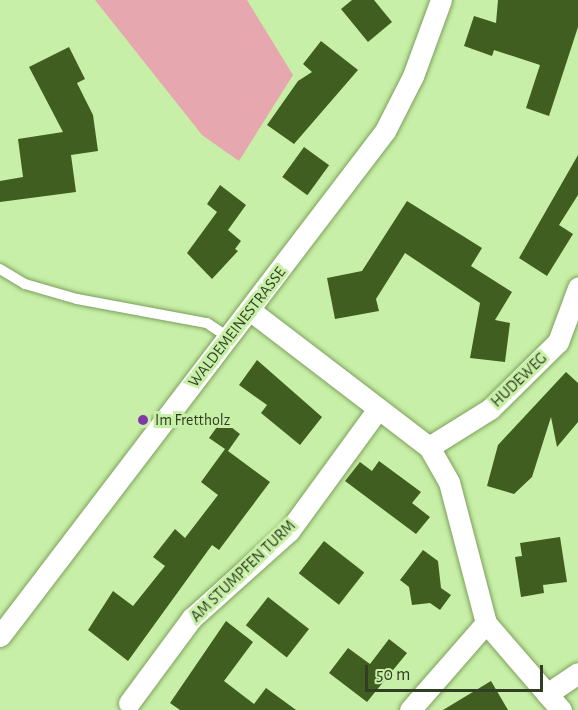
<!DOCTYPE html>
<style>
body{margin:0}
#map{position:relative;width:578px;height:710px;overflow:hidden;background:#c8efa7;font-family:"Alegreya Sans",sans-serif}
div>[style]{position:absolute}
.green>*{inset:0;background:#e7a7ae}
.building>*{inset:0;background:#405e1f;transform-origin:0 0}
.roads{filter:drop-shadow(0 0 2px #7ca05c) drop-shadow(0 0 2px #7ca05c)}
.lane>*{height:10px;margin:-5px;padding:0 5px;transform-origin:5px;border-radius:5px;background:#fff}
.street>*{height:21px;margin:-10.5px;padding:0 10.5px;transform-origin:10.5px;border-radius:10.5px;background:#fff}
.dots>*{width:16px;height:16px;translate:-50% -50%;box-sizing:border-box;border:3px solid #c8efa7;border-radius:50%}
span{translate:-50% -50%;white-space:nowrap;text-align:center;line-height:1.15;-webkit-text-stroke:6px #c8efa7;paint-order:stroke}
.street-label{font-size:16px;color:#303f23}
.poi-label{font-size:16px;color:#303f23}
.left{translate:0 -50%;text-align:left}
.scale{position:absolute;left:365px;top:665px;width:178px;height:27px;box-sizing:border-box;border:3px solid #303f23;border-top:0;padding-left:8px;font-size:18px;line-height:21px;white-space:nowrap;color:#303f23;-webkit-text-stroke:4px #c8efa7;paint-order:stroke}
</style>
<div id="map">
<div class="green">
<i style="clip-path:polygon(95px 0,247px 0,293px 75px,239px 161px,202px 135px)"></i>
</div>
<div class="building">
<i style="clip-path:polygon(352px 0,374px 0,392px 22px,368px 42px,341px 9px)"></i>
<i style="clip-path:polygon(498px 0,578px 0,578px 27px,549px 116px,526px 108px,540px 65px,494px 50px,492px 56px,464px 46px,474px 16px,496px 23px)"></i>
<i style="clip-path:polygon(321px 41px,358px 70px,294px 144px,267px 125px,298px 81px,312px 72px,303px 64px)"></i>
<i style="clip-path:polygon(69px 47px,85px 79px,77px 83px,93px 115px,98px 151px,71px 155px,76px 192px,0 202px,0 181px,23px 177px,18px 139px,63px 132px,29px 67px)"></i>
<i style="left:304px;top:147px;width:31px;height:37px;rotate:36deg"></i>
<i style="clip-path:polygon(578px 155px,578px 195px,559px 225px,573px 234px,547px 276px,519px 258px)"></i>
<i style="clip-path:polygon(220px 185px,246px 205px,228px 230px,241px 241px,235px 249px,238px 251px,212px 279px,187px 253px,217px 212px,207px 204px)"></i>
<i style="clip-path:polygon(407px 201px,482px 248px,471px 266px,512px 292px,495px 320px,510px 323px,505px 362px,470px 358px,480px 303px,405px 253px,376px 299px,379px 311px,335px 319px,327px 278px,362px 271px)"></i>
<i style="clip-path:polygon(257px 360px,322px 417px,300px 445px,261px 413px,267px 405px,239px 385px)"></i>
<i style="clip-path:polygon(566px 372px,578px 383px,578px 422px,557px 447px,551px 417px,532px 477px,514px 494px,487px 486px,498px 445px)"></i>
<i style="clip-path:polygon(222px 420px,240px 434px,228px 451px,270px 482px,219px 550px,212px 545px,128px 661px,88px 630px,113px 591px,133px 606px,165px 566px,153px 557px,175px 529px,185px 538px,218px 495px,201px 482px,225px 449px,209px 438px)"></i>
<i style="clip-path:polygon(379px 461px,421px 492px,412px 503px,430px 517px,416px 534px,345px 481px,360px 462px,372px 471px)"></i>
<i style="clip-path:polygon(560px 537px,567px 582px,543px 585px,544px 593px,521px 597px,515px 557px,522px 556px,520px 543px)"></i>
<i style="left:324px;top:541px;width:51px;height:41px;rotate:38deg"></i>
<i style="clip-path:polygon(423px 550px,438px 561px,441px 588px,451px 595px,440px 610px,430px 603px,412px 605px,409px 587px,400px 580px)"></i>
<i style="left:268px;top:597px;width:52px;height:36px;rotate:38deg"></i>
<i style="clip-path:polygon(226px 621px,253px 642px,224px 681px,254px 704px,266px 688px,296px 710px,180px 710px,170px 703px)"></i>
<i style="clip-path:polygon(389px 639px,407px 653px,367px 702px,329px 673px,348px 648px,370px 664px)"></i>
<i style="clip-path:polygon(491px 681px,508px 710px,443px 710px)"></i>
</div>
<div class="roads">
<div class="lane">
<i style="left:0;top:269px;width:29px;rotate:31deg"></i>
<i style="left:25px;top:284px;width:54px;rotate:16.1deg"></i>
<i style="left:77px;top:299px;width:132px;rotate:10.5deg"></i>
<i style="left:207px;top:323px;width:25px;rotate:34deg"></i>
</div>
<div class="street">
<i style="left:251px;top:311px;width:224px;rotate:37.4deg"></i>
<i style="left:429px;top:447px;width:40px;rotate:60.3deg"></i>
<i style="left:449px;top:482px;width:146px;rotate:75.3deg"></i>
<i style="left:486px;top:623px;width:115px;rotate:49.2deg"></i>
<i style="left:429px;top:447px;width:72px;rotate:-31.9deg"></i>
<i style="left:490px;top:409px;width:95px;rotate:-44.6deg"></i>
<i style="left:558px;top:342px;width:58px;rotate:-69.7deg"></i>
<i style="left:0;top:636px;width:635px;rotate:-52.68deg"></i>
<i style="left:385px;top:131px;width:62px;rotate:-63deg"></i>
<i style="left:413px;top:76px;width:81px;rotate:-69.8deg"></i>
<i style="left:547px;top:694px;width:37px;rotate:-34deg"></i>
<i style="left:129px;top:703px;width:106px;rotate:-53.5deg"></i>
<i style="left:192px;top:618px;width:130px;rotate:-41.9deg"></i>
<i style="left:289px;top:531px;width:151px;rotate:-53.9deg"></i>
<i style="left:410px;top:710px;width:116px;rotate:-48.9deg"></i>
</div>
</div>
<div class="dots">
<i style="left:143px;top:420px;background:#8237a9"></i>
</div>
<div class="street-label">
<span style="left:237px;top:327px;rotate:-52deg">WALDEMEINESTRASSE</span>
<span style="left:519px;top:380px;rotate:-44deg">HUDEWEG</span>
<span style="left:243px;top:571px;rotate:-44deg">AM STUMPFEN TURM</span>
</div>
<div class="poi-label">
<span class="left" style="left:155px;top:420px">Im Frettholz</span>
</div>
<div class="scale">50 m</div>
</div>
